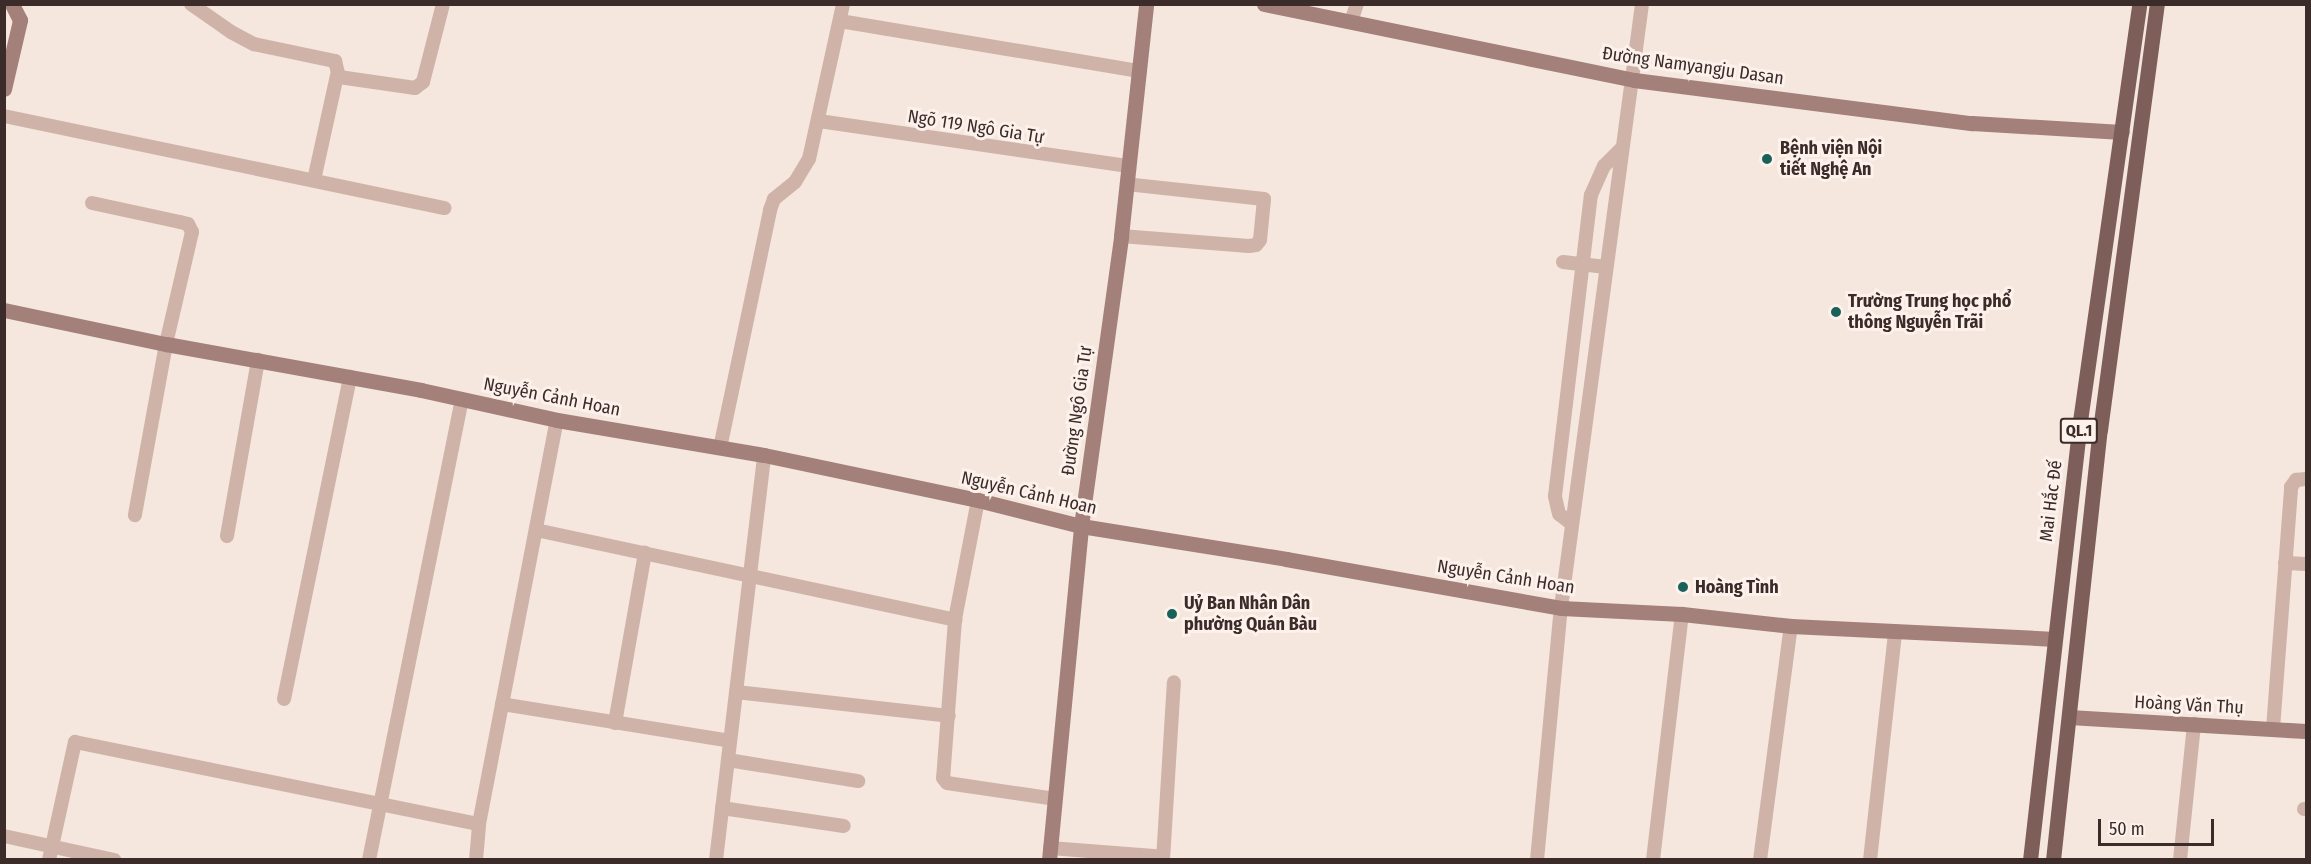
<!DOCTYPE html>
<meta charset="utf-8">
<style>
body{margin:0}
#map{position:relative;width:2311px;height:864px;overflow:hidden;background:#f5e6de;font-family:"Fira Sans Condensed",sans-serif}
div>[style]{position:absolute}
.street>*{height:14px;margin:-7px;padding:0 7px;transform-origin:7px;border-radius:7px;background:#cfb3a8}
.secondary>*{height:15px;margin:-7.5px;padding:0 7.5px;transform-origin:7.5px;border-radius:7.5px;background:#a38079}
.primary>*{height:15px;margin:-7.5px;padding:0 7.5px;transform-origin:7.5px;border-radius:7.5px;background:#7e5e58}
.dots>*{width:16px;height:16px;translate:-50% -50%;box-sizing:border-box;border:3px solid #fcf1eb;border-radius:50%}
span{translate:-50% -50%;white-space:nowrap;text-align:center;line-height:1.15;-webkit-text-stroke:6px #fcf1eb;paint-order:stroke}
.shield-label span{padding:2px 4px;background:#fcf1eb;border:2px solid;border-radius:4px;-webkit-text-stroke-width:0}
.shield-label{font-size:16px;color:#3b2b29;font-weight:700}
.street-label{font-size:18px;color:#3b2b29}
.poi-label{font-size:18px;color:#3b2b29;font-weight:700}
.left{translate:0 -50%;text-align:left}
.frame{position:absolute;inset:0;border:6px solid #3b2b29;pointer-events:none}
.scale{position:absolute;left:2098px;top:819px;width:116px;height:27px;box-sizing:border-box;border:3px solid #3b2b29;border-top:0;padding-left:8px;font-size:18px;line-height:21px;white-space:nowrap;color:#3b2b29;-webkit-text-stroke:4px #fcf1eb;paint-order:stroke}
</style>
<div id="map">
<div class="street">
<i style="left:191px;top:4px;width:49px;rotate:35deg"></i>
<i style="left:231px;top:32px;width:26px;rotate:28deg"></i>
<i style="left:254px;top:44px;width:83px;rotate:11.9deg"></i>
<i style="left:335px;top:61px;width:16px;rotate:76deg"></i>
<i style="left:339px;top:77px;width:77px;rotate:8.2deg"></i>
<i style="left:415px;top:88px;width:10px;rotate:-37deg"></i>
<i style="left:423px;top:82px;width:81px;rotate:-75.6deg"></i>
<i style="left:840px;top:21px;width:302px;rotate:9.5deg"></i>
<i style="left:1351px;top:22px;width:19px;rotate:-72deg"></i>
<i style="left:4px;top:116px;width:450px;rotate:11.8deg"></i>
<i style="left:819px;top:121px;width:313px;rotate:8.3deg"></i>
<i style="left:314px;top:180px;width:107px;rotate:-77.6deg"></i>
<i style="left:92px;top:203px;width:90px;rotate:12.2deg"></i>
<i style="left:180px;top:222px;width:8px;rotate:14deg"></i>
<i style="left:188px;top:224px;width:9px;rotate:63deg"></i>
<i style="left:192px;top:232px;width:115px;rotate:103.1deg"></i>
<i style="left:166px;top:344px;width:174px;rotate:100.3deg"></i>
<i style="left:1121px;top:236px;width:128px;rotate:4.5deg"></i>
<i style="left:1249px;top:246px;width:7px;rotate:-8deg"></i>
<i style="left:1256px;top:245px;width:6px;rotate:-51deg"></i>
<i style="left:1260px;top:240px;width:41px;rotate:-84.4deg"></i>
<i style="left:1264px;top:199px;width:138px;rotate:-173.8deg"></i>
<i style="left:1563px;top:262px;width:43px;rotate:6.6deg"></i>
<i style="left:720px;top:448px;width:243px;rotate:-78.1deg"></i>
<i style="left:770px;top:210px;width:12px;rotate:-70deg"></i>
<i style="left:774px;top:199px;width:27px;rotate:-39deg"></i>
<i style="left:795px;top:182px;width:27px;rotate:-59deg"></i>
<i style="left:809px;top:159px;width:159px;rotate:-77.6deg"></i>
<i style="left:978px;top:500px;width:122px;rotate:100.9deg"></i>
<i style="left:955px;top:620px;width:158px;rotate:94.3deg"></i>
<i style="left:943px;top:778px;width:6px;rotate:51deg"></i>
<i style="left:947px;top:783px;width:109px;rotate:8.4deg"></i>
<i style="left:1572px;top:524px;width:16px;rotate:-142deg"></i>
<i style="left:1559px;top:514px;width:18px;rotate:-103deg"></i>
<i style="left:1555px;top:496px;width:303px;rotate:-83.2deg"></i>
<i style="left:1591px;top:195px;width:32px;rotate:-66deg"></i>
<i style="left:1604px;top:166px;width:24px;rotate:-45deg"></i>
<i style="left:536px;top:530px;width:429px;rotate:12.1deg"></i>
<i style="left:227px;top:536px;width:179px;rotate:-80deg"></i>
<i style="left:2285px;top:563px;width:21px;rotate:3deg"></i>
<i style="left:736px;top:692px;width:214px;rotate:6.4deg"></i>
<i style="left:284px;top:699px;width:329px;rotate:-78.4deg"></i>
<i style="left:502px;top:704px;width:231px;rotate:9.2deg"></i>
<i style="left:615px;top:723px;width:173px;rotate:-80deg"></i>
<i style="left:2273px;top:729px;width:243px;rotate:-85.7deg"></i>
<i style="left:2291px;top:487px;width:9px;rotate:-54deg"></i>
<i style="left:2296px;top:480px;width:10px;rotate:-6deg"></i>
<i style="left:728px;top:760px;width:132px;rotate:9.2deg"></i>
<i style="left:722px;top:808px;width:123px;rotate:8.4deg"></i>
<i style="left:2304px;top:809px;width:2px"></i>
<i style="left:4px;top:836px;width:113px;rotate:12.3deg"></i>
<i style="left:1050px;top:848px;width:104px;rotate:4.4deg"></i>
<i style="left:1154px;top:856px;width:10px;rotate:24deg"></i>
<i style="left:49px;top:860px;width:121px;rotate:-77.6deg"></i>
<i style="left:75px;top:742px;width:412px;rotate:11.5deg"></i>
<i style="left:369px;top:860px;width:470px;rotate:-78.6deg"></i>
<i style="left:476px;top:860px;width:36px;rotate:-85deg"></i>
<i style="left:479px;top:824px;width:411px;rotate:-79.1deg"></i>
<i style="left:716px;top:860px;width:408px;rotate:-83.2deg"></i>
<i style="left:1163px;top:860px;width:178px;rotate:-86.5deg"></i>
<i style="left:1537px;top:860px;width:253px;rotate:-84.6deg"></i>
<i style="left:1561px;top:608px;width:609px;rotate:-82.36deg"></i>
<i style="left:1653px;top:860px;width:248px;rotate:-83.3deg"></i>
<i style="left:1760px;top:860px;width:236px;rotate:-82.5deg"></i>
<i style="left:1870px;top:860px;width:229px;rotate:-83.7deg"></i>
<i style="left:2180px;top:860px;width:137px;rotate:-84.1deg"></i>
</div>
<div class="secondary">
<i style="left:1264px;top:4px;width:378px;rotate:11.6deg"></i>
<i style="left:1634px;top:80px;width:341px;rotate:7.3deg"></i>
<i style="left:1972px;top:123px;width:150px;rotate:3.4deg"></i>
<i style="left:4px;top:89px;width:71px;rotate:-76.9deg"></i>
<i style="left:20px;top:20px;width:18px;rotate:-117deg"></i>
<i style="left:4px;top:310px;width:166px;rotate:11.9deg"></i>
<i style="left:166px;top:344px;width:259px;rotate:10.2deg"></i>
<i style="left:421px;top:390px;width:139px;rotate:12.4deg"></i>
<i style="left:557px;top:420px;width:210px;rotate:9.6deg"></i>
<i style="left:764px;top:455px;width:219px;rotate:11.9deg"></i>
<i style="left:978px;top:500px;width:106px;rotate:14.2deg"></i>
<i style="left:1081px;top:526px;width:208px;rotate:9.1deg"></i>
<i style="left:1286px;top:559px;width:279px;rotate:10.1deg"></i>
<i style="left:1561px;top:608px;width:121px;rotate:2.8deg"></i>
<i style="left:1682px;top:614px;width:110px;rotate:6.3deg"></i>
<i style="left:1791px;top:626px;width:264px;rotate:2.8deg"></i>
<i style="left:2069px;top:717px;width:237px;rotate:3.4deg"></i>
<i style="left:1049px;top:860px;width:336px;rotate:-84.5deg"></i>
<i style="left:1081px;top:526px;width:293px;rotate:-82.1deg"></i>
<i style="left:1121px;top:236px;width:233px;rotate:-83.8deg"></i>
</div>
<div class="primary">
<i style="left:2030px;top:860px;width:435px;rotate:-83.5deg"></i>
<i style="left:2079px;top:428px;width:428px;rotate:-81.9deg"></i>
<i style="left:2053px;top:860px;width:433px;rotate:-83.8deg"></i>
<i style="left:2100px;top:430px;width:430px;rotate:-82.4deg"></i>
</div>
<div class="dots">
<i style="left:1767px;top:159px;background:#196159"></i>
<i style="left:1836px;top:312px;background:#196159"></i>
<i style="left:1683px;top:587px;background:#196159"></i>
<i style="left:1172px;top:614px;background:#196159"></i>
</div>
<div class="shield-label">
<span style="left:2079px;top:431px">QL.1</span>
</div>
<div class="street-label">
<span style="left:1693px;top:66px;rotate:8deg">Đường Namyangju Dasan</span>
<span style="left:976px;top:127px;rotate:9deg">Ngõ 119 Ngô Gia Tự</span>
<span style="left:552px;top:397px;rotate:11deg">Nguyễn Cảnh Hoan</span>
<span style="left:1077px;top:411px;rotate:-82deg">Đường Ngô Gia Tự</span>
<span style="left:1029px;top:493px;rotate:13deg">Nguyễn Cảnh Hoan</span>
<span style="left:2051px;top:501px;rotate:-83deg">Mai Hắc Đế</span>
<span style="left:1506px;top:577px;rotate:9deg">Nguyễn Cảnh Hoan</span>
<span style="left:2189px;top:705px;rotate:3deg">Hoàng Văn Thụ</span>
</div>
<div class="poi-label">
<span class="left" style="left:1780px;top:159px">Bệnh viện Nội<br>tiết Nghệ An</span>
<span class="left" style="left:1848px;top:312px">Trường Trung học phổ<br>thông Nguyễn Trãi</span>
<span class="left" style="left:1695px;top:587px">Hoàng Tình</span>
<span class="left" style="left:1184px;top:614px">Uỷ Ban Nhân Dân<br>phường Quán Bàu</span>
</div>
<div class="frame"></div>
<div class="scale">50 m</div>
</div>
